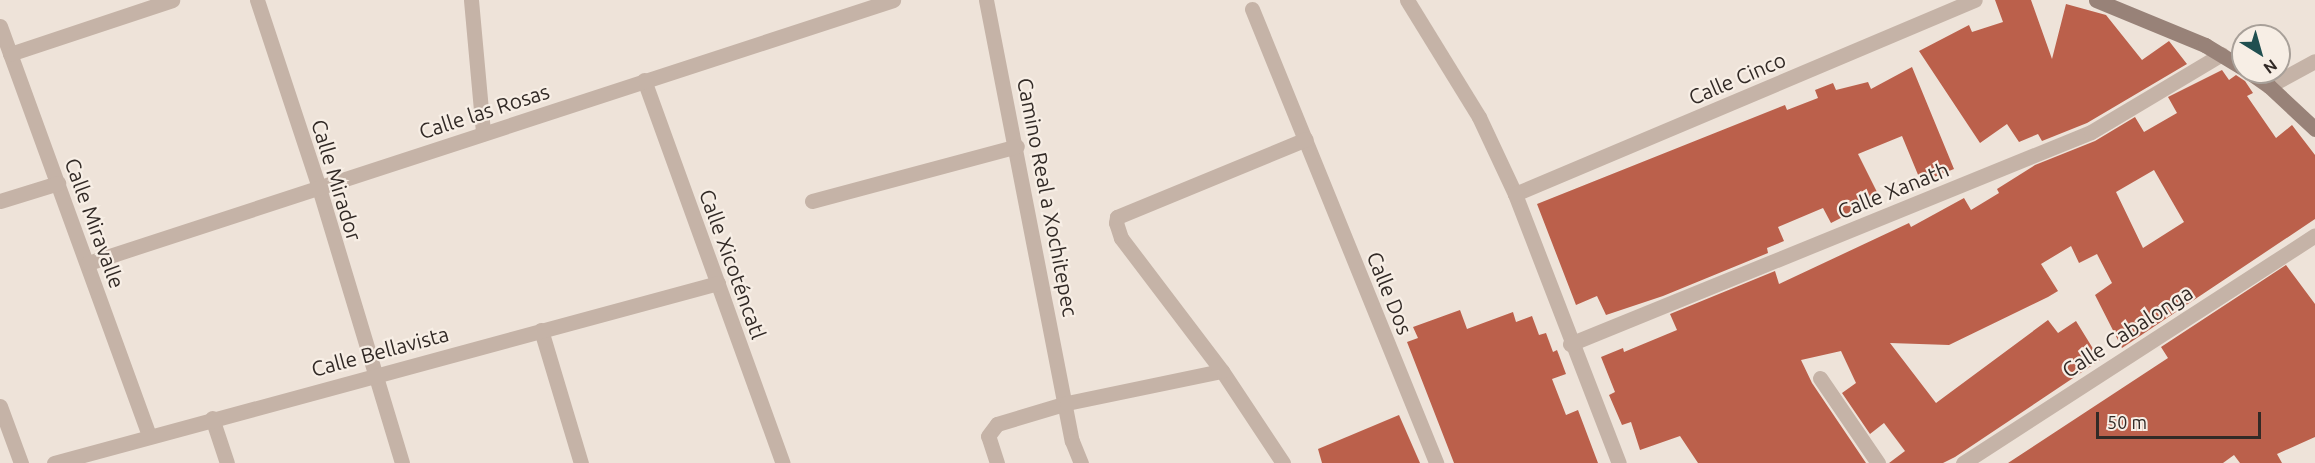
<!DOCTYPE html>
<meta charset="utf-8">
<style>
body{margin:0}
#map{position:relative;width:2315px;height:463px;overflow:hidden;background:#eee3d9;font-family:Ubuntu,sans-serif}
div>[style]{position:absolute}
.building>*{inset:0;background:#bb604b}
.street>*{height:15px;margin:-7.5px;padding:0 7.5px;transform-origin:7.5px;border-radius:7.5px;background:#c5b3a7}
.secondary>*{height:15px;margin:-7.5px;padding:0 7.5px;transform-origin:7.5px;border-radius:7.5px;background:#988278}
span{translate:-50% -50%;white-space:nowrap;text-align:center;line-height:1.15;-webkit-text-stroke:4.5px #f7eee5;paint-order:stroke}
.street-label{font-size:21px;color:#322a26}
.north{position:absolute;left:2231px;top:24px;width:60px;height:60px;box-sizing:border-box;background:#f7eee5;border:2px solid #a8a099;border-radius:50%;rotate:143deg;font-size:16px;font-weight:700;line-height:24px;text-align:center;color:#322a26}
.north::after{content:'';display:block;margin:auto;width:21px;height:27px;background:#204f50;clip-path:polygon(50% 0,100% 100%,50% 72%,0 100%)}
.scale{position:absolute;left:2096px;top:412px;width:165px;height:27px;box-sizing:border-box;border:3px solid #322a26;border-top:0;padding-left:8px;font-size:18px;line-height:21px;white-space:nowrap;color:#322a26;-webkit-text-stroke:4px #f7eee5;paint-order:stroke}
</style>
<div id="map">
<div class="building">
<i style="clip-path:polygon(1995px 0,2031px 0,2052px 59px,2066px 4px,2106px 15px,2142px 60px,2169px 41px,2187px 64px,2087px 123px,2042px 141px,2038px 134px,2019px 142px,2007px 124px,1980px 143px,1919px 51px,1969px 25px,1972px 32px,2003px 22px)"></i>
<i style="clip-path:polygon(1912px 67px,1954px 169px,1921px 182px,1902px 136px,1858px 154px,1880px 198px,1831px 223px,1823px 208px,1778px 227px,1784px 241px,1767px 248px,1768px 253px,1663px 296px,1606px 315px,1597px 296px,1576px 305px,1537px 204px,1785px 105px,1787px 110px,1818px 98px,1815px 90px,1833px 83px,1836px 90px,1868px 82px,1871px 89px)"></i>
<i style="clip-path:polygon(evenodd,2222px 70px,2229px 80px,2236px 75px,2245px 81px,2253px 93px,2247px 96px,2276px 138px,2292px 125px,2315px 155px,2315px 219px,2122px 348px,2095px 295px,2112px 283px,2097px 254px,2079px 263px,2071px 246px,2041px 264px,2058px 291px,2048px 297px,1949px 345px,1890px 343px,1936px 403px,2048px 320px,2058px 333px,2076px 321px,2100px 360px,1955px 457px,1943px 463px,1889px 463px,1905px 451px,1884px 423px,1870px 434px,1842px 393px,1856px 383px,1841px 351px,1801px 360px,1812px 383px,1866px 463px,1698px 463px,1680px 436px,1640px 450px,1631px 422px,1622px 425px,1609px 395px,1615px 392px,1601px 357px,1623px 348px,1624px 352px,1677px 330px,1670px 314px,1775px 271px,1779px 284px,1909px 223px,1911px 227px,1964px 198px,1971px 210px,1999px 193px,1997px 189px,2035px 165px,2095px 141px,2135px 117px,2144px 132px,2177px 113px,2168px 97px,2222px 70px,2154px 170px,2184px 222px,2143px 248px,2116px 192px,2154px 170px)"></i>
<i style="clip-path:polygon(2286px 265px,2315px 304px,2315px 437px,2277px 454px,2282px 463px,2240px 463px,2234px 455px,2223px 463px,2008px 463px,2168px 358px,2161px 347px)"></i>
<i style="clip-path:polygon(1460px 310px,1467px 329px,1513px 312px,1516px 322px,1532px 316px,1539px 335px,1546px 333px,1553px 352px,1557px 350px,1566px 374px,1552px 379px,1566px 415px,1578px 410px,1598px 463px,1454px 463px,1407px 342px,1418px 338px,1413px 327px)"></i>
<i style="clip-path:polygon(1399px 415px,1420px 463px,1322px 463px,1318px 449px)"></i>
</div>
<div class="street">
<i style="left:257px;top:0;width:198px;rotate:71.7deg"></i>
<i style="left:319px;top:188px;width:287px;rotate:73.2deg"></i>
<i style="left:471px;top:0;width:134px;rotate:84.8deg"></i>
<i style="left:986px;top:0;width:449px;rotate:79deg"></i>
<i style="left:1072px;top:441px;width:24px;rotate:68deg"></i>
<i style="left:1407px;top:0;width:137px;rotate:58.4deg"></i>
<i style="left:1479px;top:117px;width:85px;rotate:64.9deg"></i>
<i style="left:1515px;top:194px;width:288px;rotate:68.9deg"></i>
<i style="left:1252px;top:9px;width:490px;rotate:67.9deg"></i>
<i style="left:0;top:26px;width:435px;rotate:70deg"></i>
<i style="left:10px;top:54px;width:171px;rotate:-18.4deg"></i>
<i style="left:644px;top:80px;width:407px;rotate:70.1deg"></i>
<i style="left:2269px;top:86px;width:52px;rotate:-28.5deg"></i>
<i style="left:1515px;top:194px;width:499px;rotate:-22.9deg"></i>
<i style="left:0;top:201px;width:61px;rotate:-17.2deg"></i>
<i style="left:812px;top:201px;width:212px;rotate:-15deg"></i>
<i style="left:88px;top:263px;width:847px;rotate:-18.09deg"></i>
<i style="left:541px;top:330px;width:139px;rotate:73.3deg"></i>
<i style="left:1570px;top:344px;width:562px;rotate:-22.14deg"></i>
<i style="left:2091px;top:132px;width:152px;rotate:-30.8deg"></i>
<i style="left:1820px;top:378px;width:103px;rotate:55.7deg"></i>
<i style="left:0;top:406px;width:61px;rotate:69.8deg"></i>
<i style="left:212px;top:418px;width:47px;rotate:71.6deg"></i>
<i style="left:54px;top:463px;width:688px;rotate:-15.17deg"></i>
<i style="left:997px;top:463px;width:28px;rotate:-108deg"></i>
<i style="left:988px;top:436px;width:15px;rotate:-53deg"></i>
<i style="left:997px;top:424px;width:73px;rotate:-16.7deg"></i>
<i style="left:1067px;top:403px;width:158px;rotate:-11.7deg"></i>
<i style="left:1283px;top:463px;width:110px;rotate:-123.5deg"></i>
<i style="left:1222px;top:371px;width:167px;rotate:-127.2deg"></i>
<i style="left:1121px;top:238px;width:16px;rotate:-108deg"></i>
<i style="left:1116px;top:223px;width:6px;rotate:-81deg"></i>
<i style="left:1117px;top:217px;width:204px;rotate:-22.4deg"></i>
<i style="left:1963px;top:463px;width:419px;rotate:-32.9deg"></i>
</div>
<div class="secondary">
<i style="left:2096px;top:0;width:118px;rotate:22.4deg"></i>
<i style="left:2205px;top:45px;width:44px;rotate:31.2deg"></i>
<i style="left:2249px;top:72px;width:24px;rotate:35deg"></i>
<i style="left:2269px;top:86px;width:63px;rotate:43.1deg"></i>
</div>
<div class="street-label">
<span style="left:1737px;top:78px;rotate:-23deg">Calle Cinco</span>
<span style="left:484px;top:111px;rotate:-18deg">Calle las Rosas</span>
<span style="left:337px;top:180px;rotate:73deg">Calle Mirador</span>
<span style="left:1893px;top:190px;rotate:-22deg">Calle Xanath</span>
<span style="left:1048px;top:197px;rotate:79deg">Camino Real a Xochitepec</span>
<span style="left:95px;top:223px;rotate:70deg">Calle Miravalle</span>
<span style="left:733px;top:264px;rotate:70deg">Calle Xicoténcatl</span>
<span style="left:1390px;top:293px;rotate:68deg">Calle Dos</span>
<span style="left:2127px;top:331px;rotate:-33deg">Calle Cabalonga</span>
<span style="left:380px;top:351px;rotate:-15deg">Calle Bellavista</span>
</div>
<div class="north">N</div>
<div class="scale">50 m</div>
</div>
